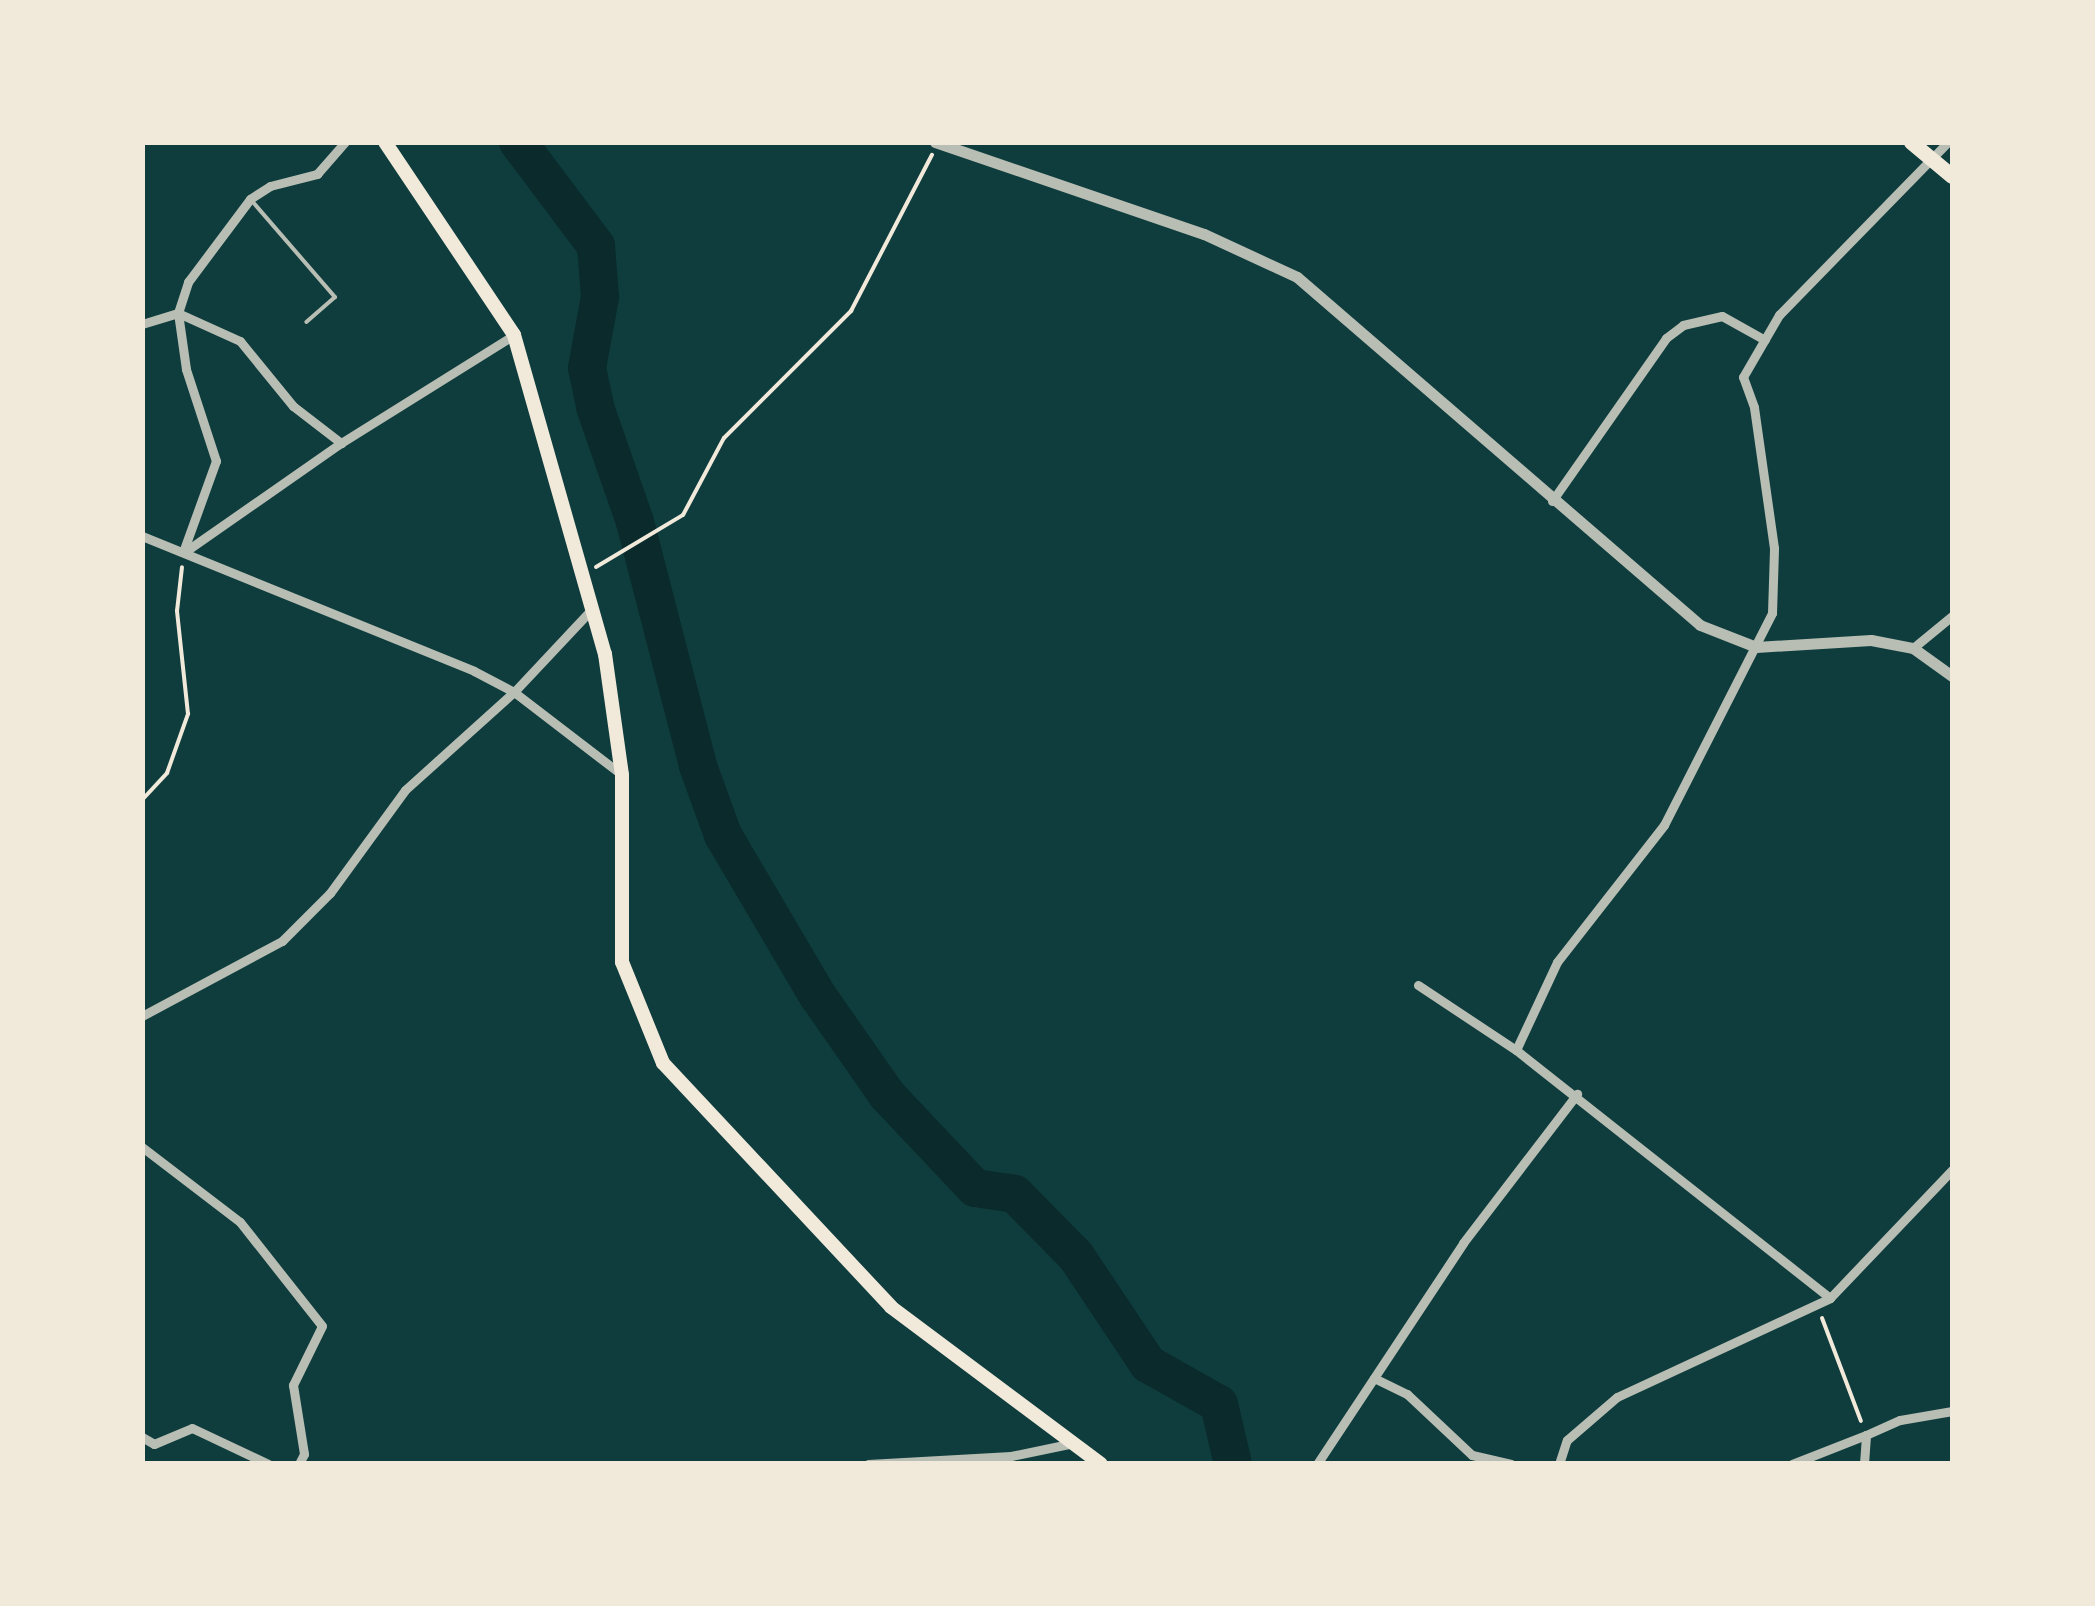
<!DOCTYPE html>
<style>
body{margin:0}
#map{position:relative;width:2095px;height:1606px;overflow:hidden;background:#0f3d3e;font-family:"Roboto Condensed",sans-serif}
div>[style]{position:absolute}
.river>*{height:38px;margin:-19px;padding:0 19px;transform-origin:19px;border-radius:19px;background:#0a2a2b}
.path>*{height:4px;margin:-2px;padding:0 2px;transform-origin:2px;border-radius:2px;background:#f1e9da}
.service>*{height:4px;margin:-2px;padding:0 2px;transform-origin:2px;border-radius:2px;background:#b8beb3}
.minor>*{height:9px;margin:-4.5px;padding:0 4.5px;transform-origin:4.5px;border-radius:4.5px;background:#b8beb3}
.tertiary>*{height:11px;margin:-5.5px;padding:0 5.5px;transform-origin:5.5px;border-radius:5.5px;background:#b8beb3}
.primary>*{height:14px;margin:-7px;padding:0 7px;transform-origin:7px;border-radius:7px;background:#f1e9da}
.motorway>*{height:15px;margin:-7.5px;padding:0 7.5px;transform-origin:7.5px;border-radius:7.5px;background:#f1e9da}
span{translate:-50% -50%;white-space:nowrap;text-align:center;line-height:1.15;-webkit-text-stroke:8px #f1e9da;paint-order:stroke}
.frame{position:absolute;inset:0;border:145px solid #f1e9da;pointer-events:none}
</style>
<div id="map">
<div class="river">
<i style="left:518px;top:142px;width:130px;rotate:53.1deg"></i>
<i style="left:596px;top:246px;width:51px;rotate:85.5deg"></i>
<i style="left:600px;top:297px;width:72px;rotate:100.4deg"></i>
<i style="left:587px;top:368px;width:40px;rotate:78deg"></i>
<i style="left:595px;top:407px;width:122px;rotate:70.8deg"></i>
<i style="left:635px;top:522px;width:252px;rotate:75.5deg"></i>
<i style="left:698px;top:766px;width:73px;rotate:70.1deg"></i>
<i style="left:723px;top:835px;width:187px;rotate:59.5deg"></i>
<i style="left:818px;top:996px;width:121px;rotate:55.1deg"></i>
<i style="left:887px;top:1095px;width:128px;rotate:46.6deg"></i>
<i style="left:975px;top:1188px;width:40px;rotate:8.5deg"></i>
<i style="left:1015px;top:1194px;width:87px;rotate:45.5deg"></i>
<i style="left:1076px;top:1256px;width:130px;rotate:56.3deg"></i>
<i style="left:1148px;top:1364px;width:81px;rotate:29.4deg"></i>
<i style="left:1219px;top:1404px;width:62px;rotate:76.9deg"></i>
</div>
<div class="path">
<i style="left:596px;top:567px;width:101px;rotate:-30.9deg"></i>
<i style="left:683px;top:515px;width:87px;rotate:-62deg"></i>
<i style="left:724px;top:438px;width:180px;rotate:-45deg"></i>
<i style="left:851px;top:311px;width:176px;rotate:-62.6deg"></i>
<i style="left:142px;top:800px;width:37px;rotate:-47deg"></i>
<i style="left:167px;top:773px;width:63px;rotate:-70.4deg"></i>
<i style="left:188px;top:714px;width:104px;rotate:-96.1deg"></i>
<i style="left:177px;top:611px;width:44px;rotate:-83.5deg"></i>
<i style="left:1822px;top:1318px;width:110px;rotate:69.3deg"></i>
</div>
<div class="service">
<i style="left:252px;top:201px;width:127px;rotate:49.2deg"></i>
<i style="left:335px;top:297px;width:38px;rotate:139deg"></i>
</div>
<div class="minor">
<i style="left:142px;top:324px;width:38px;rotate:-17deg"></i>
<i style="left:178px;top:313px;width:68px;rotate:24.3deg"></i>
<i style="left:240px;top:341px;width:84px;rotate:50.8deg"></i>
<i style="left:293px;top:406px;width:61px;rotate:37.6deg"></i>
<i style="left:341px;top:443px;width:204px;rotate:-32deg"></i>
<i style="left:1552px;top:501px;width:199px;rotate:-55deg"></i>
<i style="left:1666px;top:338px;width:21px;rotate:-37deg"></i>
<i style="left:1683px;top:325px;width:40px;rotate:-13deg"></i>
<i style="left:1722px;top:316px;width:49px;rotate:29.2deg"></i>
<i style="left:142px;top:536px;width:358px;rotate:22.1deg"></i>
<i style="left:474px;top:671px;width:45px;rotate:27.7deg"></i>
<i style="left:514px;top:692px;width:136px;rotate:37.5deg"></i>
<i style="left:186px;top:551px;width:189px;rotate:-34.9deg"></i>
<i style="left:183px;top:552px;width:97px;rotate:-70.1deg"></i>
<i style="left:216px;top:461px;width:97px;rotate:-108.1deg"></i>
<i style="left:186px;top:369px;width:57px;rotate:-98.1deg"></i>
<i style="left:178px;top:313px;width:33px;rotate:-72deg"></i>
<i style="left:188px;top:282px;width:104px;rotate:-53.2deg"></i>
<i style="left:250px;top:199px;width:24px;rotate:-33deg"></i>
<i style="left:270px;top:186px;width:49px;rotate:-14.3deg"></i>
<i style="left:317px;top:174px;width:43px;rotate:-48.8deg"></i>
<i style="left:1913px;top:648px;width:50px;rotate:-39.4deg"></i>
<i style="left:1418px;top:985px;width:118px;rotate:33.6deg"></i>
<i style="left:142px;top:1016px;width:159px;rotate:-28.2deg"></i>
<i style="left:282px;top:941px;width:68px;rotate:-45deg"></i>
<i style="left:330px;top:893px;width:127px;rotate:-53.9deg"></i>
<i style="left:405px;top:790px;width:147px;rotate:-42deg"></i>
<i style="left:514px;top:692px;width:114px;rotate:-46.8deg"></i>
<i style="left:142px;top:1147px;width:123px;rotate:37.4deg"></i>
<i style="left:240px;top:1222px;width:132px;rotate:51.7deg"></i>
<i style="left:322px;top:1326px;width:66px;rotate:116.2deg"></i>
<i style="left:293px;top:1385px;width:70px;rotate:80.9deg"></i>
<i style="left:304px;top:1454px;width:11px;rotate:117deg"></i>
<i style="left:1830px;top:1298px;width:400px;rotate:-141.7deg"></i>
<i style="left:1516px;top:1050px;width:97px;rotate:-65deg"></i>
<i style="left:1557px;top:962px;width:174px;rotate:-52deg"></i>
<i style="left:1664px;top:825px;width:238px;rotate:-63deg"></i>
<i style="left:1772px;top:613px;width:65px;rotate:-88.2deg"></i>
<i style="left:1774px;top:548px;width:142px;rotate:-98.1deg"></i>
<i style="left:1754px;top:407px;width:32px;rotate:-110deg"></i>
<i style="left:1743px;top:377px;width:72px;rotate:-59.9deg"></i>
<i style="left:1779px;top:315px;width:242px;rotate:-45.7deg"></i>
<i style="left:1374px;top:1378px;width:37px;rotate:26deg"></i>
<i style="left:1407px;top:1394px;width:89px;rotate:43.2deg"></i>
<i style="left:1472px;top:1455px;width:40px;rotate:13deg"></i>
<i style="left:142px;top:1437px;width:14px;rotate:30deg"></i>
<i style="left:154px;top:1444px;width:41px;rotate:-22.8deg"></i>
<i style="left:192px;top:1428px;width:84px;rotate:25.3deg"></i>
<i style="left:868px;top:1464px;width:143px;rotate:-3.2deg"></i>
<i style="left:1011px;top:1456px;width:64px;rotate:-11.7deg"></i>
<i style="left:1317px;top:1464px;width:265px;rotate:-56.5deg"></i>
<i style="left:1463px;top:1243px;width:188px;rotate:-52.6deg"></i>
<i style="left:1559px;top:1464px;width:25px;rotate:-72deg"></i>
<i style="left:1567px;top:1440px;width:66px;rotate:-40.7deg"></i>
<i style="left:1617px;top:1397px;width:235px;rotate:-24.9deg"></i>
<i style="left:1830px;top:1298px;width:177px;rotate:-46.4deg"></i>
<i style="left:1792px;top:1464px;width:79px;rotate:-21.4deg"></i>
<i style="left:1864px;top:1464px;width:29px;rotate:-86deg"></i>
<i style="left:1866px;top:1435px;width:37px;rotate:-24deg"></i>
<i style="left:1900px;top:1420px;width:53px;rotate:-9.8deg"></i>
</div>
<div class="tertiary">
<i style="left:935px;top:142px;width:284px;rotate:18.9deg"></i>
<i style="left:1204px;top:234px;width:102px;rotate:24.8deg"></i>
<i style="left:1297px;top:277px;width:532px;rotate:40.81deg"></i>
<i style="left:1700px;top:625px;width:60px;rotate:21.4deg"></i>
<i style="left:1756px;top:647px;width:115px;rotate:-3.5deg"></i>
<i style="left:1871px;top:640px;width:43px;rotate:10.8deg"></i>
<i style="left:1913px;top:648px;width:48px;rotate:35.7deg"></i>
</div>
<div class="primary">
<i style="left:385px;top:142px;width:232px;rotate:56.2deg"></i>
<i style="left:514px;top:335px;width:332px;rotate:74.1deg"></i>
<i style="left:605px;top:654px;width:122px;rotate:82deg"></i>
<i style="left:622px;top:775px;width:187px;rotate:90deg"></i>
<i style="left:622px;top:962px;width:109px;rotate:67.9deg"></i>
<i style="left:663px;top:1063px;width:334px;rotate:46.9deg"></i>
<i style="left:891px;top:1307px;width:262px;rotate:36.8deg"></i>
</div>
<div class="motorway">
<i style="left:1911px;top:142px;width:53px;rotate:39.7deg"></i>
</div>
<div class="frame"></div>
</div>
